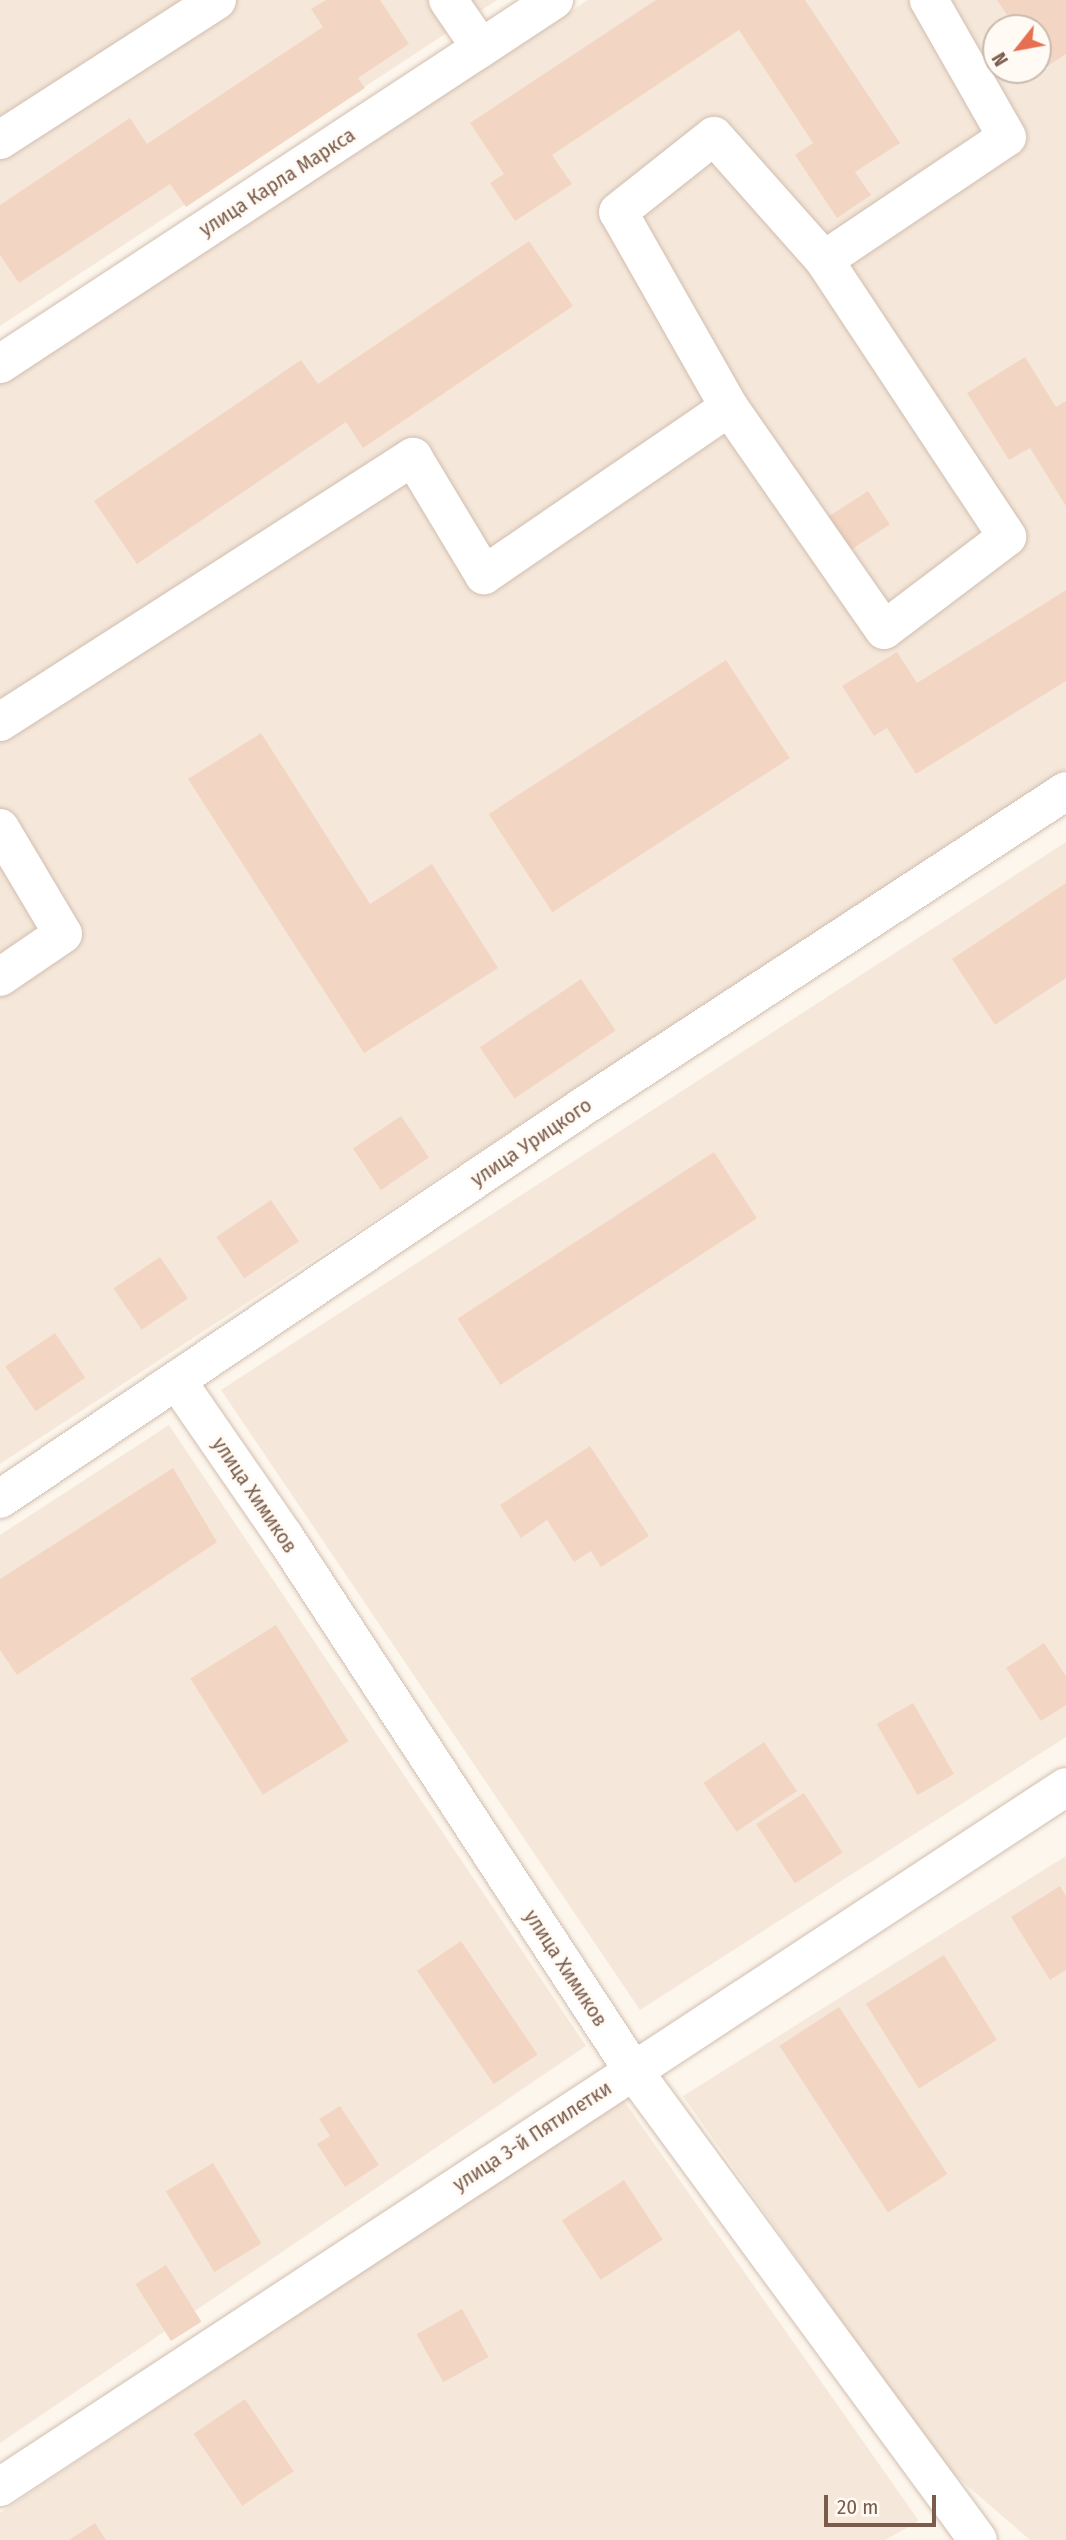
<!DOCTYPE html>
<meta charset="utf-8">
<style>
body{margin:0}
#map{position:relative;width:1066px;height:2540px;overflow:hidden;background:#fdf6ec;font-family:"Fira Sans Condensed",sans-serif}
div>[style]{position:absolute}
.residential>*{inset:0;background:#f5e8da}
.building>*{inset:0;background:#f3d5c3;transform-origin:0 0}
.roads{filter:drop-shadow(0 0 2px #d1beb0) drop-shadow(0 0 2px #d1beb0)}
.minor>*{height:38px;margin:-19px;padding:0 19px;transform-origin:19px;border-radius:19px;background:#fff}
span{translate:-50% -50%;white-space:nowrap;text-align:center;line-height:1.15;-webkit-text-stroke:5px #fffaf3;paint-order:stroke}
.street-label{font-size:21px;color:#7a5c4d}
.north{position:absolute;left:982px;top:14px;width:70px;height:70px;box-sizing:border-box;background:#fffaf3;border:2px solid #cabbb1;border-radius:50%;rotate:239deg;font-size:19px;font-weight:700;line-height:28px;text-align:center;color:#7a5c4d}
.north::after{content:'';display:block;margin:auto;width:24px;height:32px;background:#e76f51;clip-path:polygon(50% 0,100% 100%,50% 72%,0 100%)}
.scale{position:absolute;left:824px;top:2495px;width:112px;height:32px;box-sizing:border-box;border:4px solid #7a5c4d;border-top:0;padding-left:9px;font-size:21px;line-height:24px;white-space:nowrap;color:#7a5c4d;-webkit-text-stroke:5px #fffaf3;paint-order:stroke}
</style>
<div id="map">
<div class="residential">
<i style="clip-path:polygon(0 0,497px 0,0 326px)"></i>
<i style="clip-path:polygon(evenodd,588px 0,1066px 0,1066px 769px,0 1464px,0 384px,588px 0,996px 28px,1038px 28px,1038px 70px,996px 70px,996px 28px)"></i>
<i style="clip-path:polygon(1066px 842px,1066px 1737px,640px 2010px,221px 1390px)"></i>
<i style="clip-path:polygon(169px 1425px,586px 2046px,0 2443px,0 1535px)"></i>
<i style="clip-path:polygon(1066px 1856px,1066px 2540px,1030px 2540px,941px 2463px,683px 2096px)"></i>
<i style="clip-path:polygon(622px 2098px,919px 2521px,885px 2540px,0 2540px,0 2513px)"></i>
</div>
<div class="building">
<i style="clip-path:polygon(326px 0,380px 0,409px 44px,358px 78px,365px 88px,186px 207px,170px 184px,19px 283px,0 255px,0 205px,130px 118px,147px 144px,323px 27px,311px 9px)"></i>
<i style="clip-path:polygon(656px 0,805px 0,900px 143px,855px 172px,871px 195px,837px 218px,795px 155px,813px 143px,739px 30px,552px 155px,572px 184px,515px 221px,490px 183px,504px 174px,470px 123px)"></i>
<i style="clip-path:polygon(997px 0,1066px 0,1066px 54px,1043px 69px,1038px 62px,1038px 28px,1016px 28px)"></i>
<i style="clip-path:polygon(529px 241px,573px 306px,363px 448px,346px 422px,137px 564px,94px 501px,301px 360px,318px 384px)"></i>
<i style="clip-path:polygon(1025px 357px,1056px 407px,1066px 401px,1066px 506px,1030px 448px,1009px 460px,967px 393px)"></i>
<i style="left:868px;top:491px;width:40px;height:59px;rotate:57deg"></i>
<i style="clip-path:polygon(1066px 590px,1066px 681px,916px 774px,887px 728px,874px 736px,842px 686px,897px 652px,917px 683px)"></i>
<i style="left:726px;top:660px;width:117px;height:283px;rotate:57deg"></i>
<i style="clip-path:polygon(261px 733px,370px 904px,432px 864px,498px 968px,364px 1053px,188px 779px)"></i>
<i style="clip-path:polygon(1066px 883px,1066px 978px,995px 1025px,952px 959px)"></i>
<i style="left:581px;top:979px;width:62px;height:122px;rotate:56deg"></i>
<i style="left:401px;top:1116px;width:50px;height:58px;rotate:56deg"></i>
<i style="left:714px;top:1152px;width:79px;height:306px;rotate:57deg"></i>
<i style="left:271px;top:1200px;width:50px;height:66px;rotate:56deg"></i>
<i style="left:160px;top:1257px;width:50px;height:56px;rotate:56deg"></i>
<i style="left:55px;top:1333px;width:54px;height:60px;rotate:56deg"></i>
<i style="clip-path:polygon(590px 1446px,649px 1536px,601px 1567px,591px 1551px,574px 1562px,547px 1520px,521px 1538px,500px 1505px)"></i>
<i style="clip-path:polygon(173px 1468px,217px 1542px,17px 1675px,0 1650px,0 1579px)"></i>
<i style="left:276px;top:1625px;width:137px;height:101px;rotate:58deg"></i>
<i style="clip-path:polygon(1044px 1643px,1066px 1676px,1066px 1705px,1041px 1721px,1006px 1668px)"></i>
<i style="left:913px;top:1703px;width:82px;height:42px;rotate:60deg"></i>
<i style="left:764px;top:1742px;width:59px;height:73px;rotate:56deg"></i>
<i style="left:804px;top:1793px;width:71px;height:57px;rotate:57deg"></i>
<i style="clip-path:polygon(1060px 1886px,1066px 1896px,1066px 1970px,1050px 1980px,1011px 1917px)"></i>
<i style="left:461px;top:1941px;width:137px;height:53px;rotate:56deg"></i>
<i style="left:944px;top:1955px;width:100px;height:92px;rotate:58deg"></i>
<i style="left:839px;top:2007px;width:199px;height:71px;rotate:57deg"></i>
<i style="clip-path:polygon(340px 2106px,379px 2165px,345px 2187px,317px 2144px,330px 2136px,319px 2119px)"></i>
<i style="left:213px;top:2163px;width:94px;height:55px;rotate:59deg"></i>
<i style="left:624px;top:2180px;width:71px;height:74px;rotate:57deg"></i>
<i style="left:166px;top:2265px;width:67px;height:36px;rotate:58deg"></i>
<i style="left:462px;top:2309px;width:55px;height:52px;rotate:61deg"></i>
<i style="left:245px;top:2399px;width:87px;height:62px;rotate:56deg"></i>
<i style="clip-path:polygon(95px 2523px,106px 2540px,69px 2540px)"></i>
</div>
<div class="roads">
<div class="minor">
<i style="left:448px;top:0;width:58px;rotate:55.5deg"></i>
<i style="left:714px;top:136px;width:166px;rotate:48.4deg"></i>
<i style="left:824px;top:260px;width:332px;rotate:56.5deg"></i>
<i style="left:1007px;top:537px;width:154px;rotate:142.9deg"></i>
<i style="left:884px;top:630px;width:272px;rotate:-124.8deg"></i>
<i style="left:729px;top:407px;width:224px;rotate:-119.6deg"></i>
<i style="left:618px;top:212px;width:122px;rotate:-38.4deg"></i>
<i style="left:0;top:140px;width:258px;rotate:-32.8deg"></i>
<i style="left:824px;top:260px;width:220px;rotate:-33.9deg"></i>
<i style="left:1007px;top:137px;width:158px;rotate:-119.7deg"></i>
<i style="left:0;top:364px;width:663px;rotate:-33.31deg"></i>
<i style="left:0;top:722px;width:491px;rotate:-32.7deg"></i>
<i style="left:413px;top:457px;width:138px;rotate:59deg"></i>
<i style="left:484px;top:575px;width:297px;rotate:-34.4deg"></i>
<i style="left:0;top:828px;width:123px;rotate:59.3deg"></i>
<i style="left:63px;top:934px;width:76px;rotate:145.7deg"></i>
<i style="left:177px;top:1381px;width:188px;rotate:55.4deg"></i>
<i style="left:284px;top:1536px;width:637px;rotate:56.86deg"></i>
<i style="left:632px;top:2069px;width:584px;rotate:53.7deg"></i>
<i style="left:0;top:1499px;width:708px;rotate:-33.94deg"></i>
<i style="left:587px;top:1104px;width:572px;rotate:-33.16deg"></i>
<i style="left:0;top:2487px;width:1275px;rotate:-33.29deg"></i>
</div>
</div>
<div class="street-label">
<span style="left:277px;top:182px;rotate:-33deg">улица Карла Маркса</span>
<span style="left:531px;top:1142px;rotate:-34deg">улица Урицкого</span>
<span style="left:255px;top:1495px;rotate:56deg">улица Химиков</span>
<span style="left:566px;top:1968px;rotate:57deg">улица Химиков</span>
<span style="left:532px;top:2136px;rotate:-33deg">улица 3-й Пятилетки</span>
</div>
<div class="north">N</div>
<div class="scale">20 m</div>
</div>
